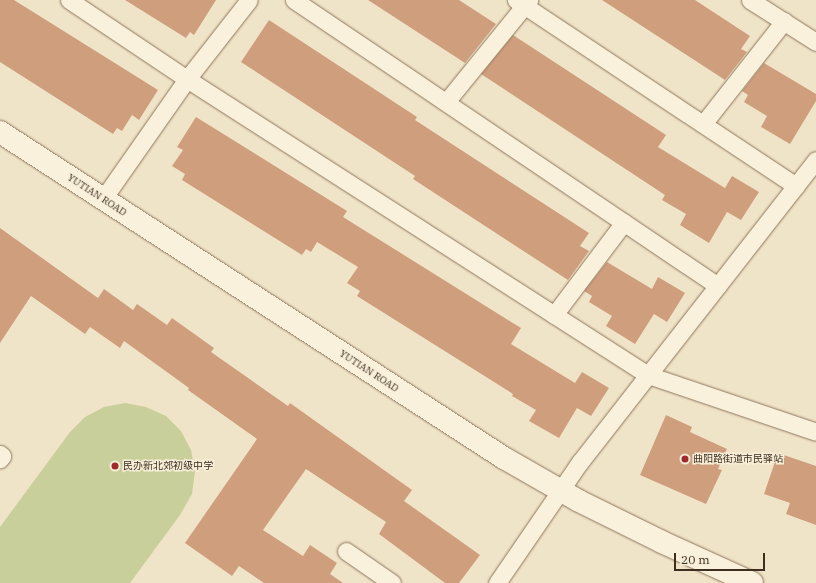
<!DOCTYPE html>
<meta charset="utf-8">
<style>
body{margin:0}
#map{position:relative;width:816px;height:583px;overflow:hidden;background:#f0e4c8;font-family:"IBM Plex Serif","Noto Sans SC",serif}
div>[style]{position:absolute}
.green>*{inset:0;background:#c9cf9b}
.building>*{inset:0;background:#cf9f7d}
.roads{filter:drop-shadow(0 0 1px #8d765c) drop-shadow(0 0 1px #8d765c)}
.lane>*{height:17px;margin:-8.5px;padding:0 8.5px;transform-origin:8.5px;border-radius:8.5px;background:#faf1dc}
.secondary>*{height:22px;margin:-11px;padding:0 11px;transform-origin:11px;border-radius:11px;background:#faf1dc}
.dots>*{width:11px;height:11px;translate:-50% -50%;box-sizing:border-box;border:2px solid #f7eed8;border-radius:50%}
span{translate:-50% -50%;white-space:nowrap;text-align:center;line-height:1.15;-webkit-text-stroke:3px #f7eed8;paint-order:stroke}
.street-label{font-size:10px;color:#3d2e20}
.poi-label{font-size:10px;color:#3d2e20}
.left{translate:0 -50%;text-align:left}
.scale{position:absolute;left:674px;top:553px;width:91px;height:18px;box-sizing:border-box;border:2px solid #3d2e20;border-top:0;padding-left:5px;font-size:12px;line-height:14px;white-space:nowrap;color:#3d2e20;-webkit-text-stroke:3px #f7eed8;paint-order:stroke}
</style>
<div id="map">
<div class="green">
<i style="clip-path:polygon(125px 403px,146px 407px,166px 416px,181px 431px,191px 450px,195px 471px,192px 494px,180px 515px,130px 583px,0 583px,0 527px,70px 432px,85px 417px,104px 407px)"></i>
</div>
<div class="building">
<i style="clip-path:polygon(0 0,14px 0,158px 90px,139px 120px,132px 115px,122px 131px,117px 128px,113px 134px,0 62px)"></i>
<i style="clip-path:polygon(125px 0,216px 0,194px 35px,190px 32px,186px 38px)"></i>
<i style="clip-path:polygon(368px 0,459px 0,496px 24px,465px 63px)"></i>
<i style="clip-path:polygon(602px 0,695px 0,750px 36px,741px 49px,747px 52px,725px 80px)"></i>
<i style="clip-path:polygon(269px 20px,417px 117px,415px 120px,589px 233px,580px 246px,589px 251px,568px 280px,413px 179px,415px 176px,241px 62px)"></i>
<i style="clip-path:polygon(513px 35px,666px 135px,658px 147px,725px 188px,732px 176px,759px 192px,741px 220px,727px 212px,709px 243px,680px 225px,686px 214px,662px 200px,665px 195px,481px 74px)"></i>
<i style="clip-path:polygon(764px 63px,816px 94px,816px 101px,790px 144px,761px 127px,767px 116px,744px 102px,748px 95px,742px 91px)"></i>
<i style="clip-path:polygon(196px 117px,347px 211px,343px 217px,521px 328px,511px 344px,575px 383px,582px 372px,609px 388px,591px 416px,577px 408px,559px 438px,529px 421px,536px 410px,512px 396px,513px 394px,357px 296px,360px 291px,347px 283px,358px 267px,317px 242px,311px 252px,306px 249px,302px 255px,182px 180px,185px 174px,172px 166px,183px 150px,177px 147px)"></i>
<i style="clip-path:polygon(0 228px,98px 298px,104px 289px,133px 310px,137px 304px,167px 325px,172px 318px,214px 348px,211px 352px,288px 406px,290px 403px,412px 490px,404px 501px,480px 555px,459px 583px,445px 583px,379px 534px,386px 522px,306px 469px,263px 530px,303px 556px,310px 545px,337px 563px,330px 574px,343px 583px,264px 583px,239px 566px,232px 576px,185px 543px,257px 439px,188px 390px,189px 388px,124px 341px,120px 348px,90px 327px,85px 334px,31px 296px,0 343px)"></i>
<i style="clip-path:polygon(607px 262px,652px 289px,658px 277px,685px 293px,667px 322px,654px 314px,635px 344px,606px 326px,612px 316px,589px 302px,592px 296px,584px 291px)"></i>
<i style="clip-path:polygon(666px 415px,692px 427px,690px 432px,727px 449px,718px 469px,722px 470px,706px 504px,640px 475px)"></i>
<i style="clip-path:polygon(778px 453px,816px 466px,816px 525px,786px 514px,790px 503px,764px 494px)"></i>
</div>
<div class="roads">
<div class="lane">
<i style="left:69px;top:0;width:142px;rotate:33.8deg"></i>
<i style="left:187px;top:79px;width:548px;rotate:32.7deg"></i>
<i style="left:648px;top:375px;width:177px;rotate:18.7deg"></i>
<i style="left:294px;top:0;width:511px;rotate:34deg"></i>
<i style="left:516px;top:0;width:336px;rotate:33.6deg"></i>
<i style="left:750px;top:0;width:78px;rotate:32.5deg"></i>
<i style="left:446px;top:102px;width:132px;rotate:-50.9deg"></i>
<i style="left:703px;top:124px;width:131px;rotate:-51.8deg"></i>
<i style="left:103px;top:199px;width:146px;rotate:-55deg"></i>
<i style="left:187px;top:79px;width:100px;rotate:-51.9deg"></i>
<i style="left:554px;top:315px;width:116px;rotate:-53deg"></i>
<i style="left:0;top:454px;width:3px;rotate:45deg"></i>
<i style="left:2px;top:456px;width:4px;rotate:124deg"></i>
<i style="left:346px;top:551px;width:56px;rotate:34.8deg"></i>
<i style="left:497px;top:583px;width:147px;rotate:-55.6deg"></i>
<i style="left:580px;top:462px;width:383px;rotate:-52deg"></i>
</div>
<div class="secondary">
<i style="left:0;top:132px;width:600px;rotate:32.9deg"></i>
<i style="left:504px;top:458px;width:86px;rotate:29.8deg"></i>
<i style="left:579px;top:501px;width:93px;rotate:26.3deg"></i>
<i style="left:662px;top:542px;width:99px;rotate:24.5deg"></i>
</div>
</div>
<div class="dots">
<i style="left:685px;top:459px;background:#9e2a2b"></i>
<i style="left:115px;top:466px;background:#9e2a2b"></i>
</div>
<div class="street-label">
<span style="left:97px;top:195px;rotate:33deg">YUTIAN ROAD</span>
<span style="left:369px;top:371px;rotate:33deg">YUTIAN ROAD</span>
</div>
<div class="poi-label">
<span class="left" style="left:693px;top:459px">曲阳路街道市民驿站</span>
<span class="left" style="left:123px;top:466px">民办新北郊初级中学</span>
</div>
<div class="scale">20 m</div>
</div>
